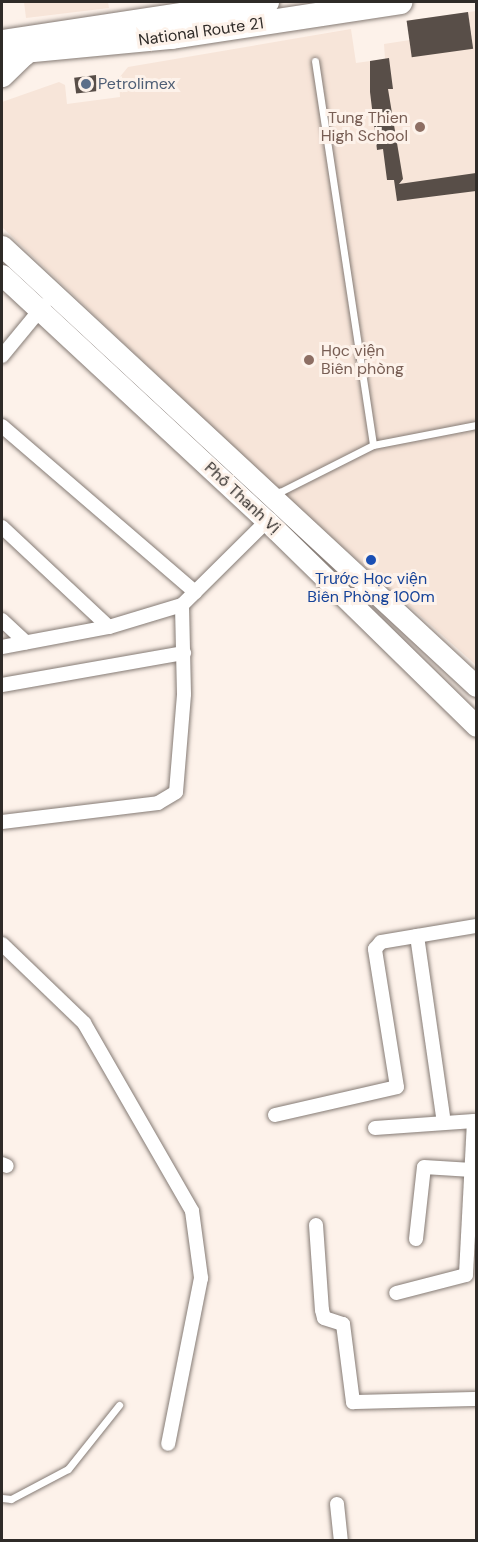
<!DOCTYPE html>
<meta charset="utf-8">
<style>
body{margin:0}
#map{position:relative;width:478px;height:1542px;overflow:hidden;background:#fdf2ea;font-family:"DM Sans",sans-serif}
div>[style]{position:absolute}
.built>*{inset:0;background:#f7e5d9}
.building>*{inset:0;background:#584e48;transform-origin:0 0}
.roads{filter:drop-shadow(0 0 2px #857b75) drop-shadow(0 0 2px #857b75)}
.lane>*{height:7px;margin:-3.5px;padding:0 3.5px;transform-origin:3.5px;border-radius:3.5px;background:#fff}
.street>*{height:14px;margin:-7px;padding:0 7px;transform-origin:7px;border-radius:7px;background:#fff}
.primary>*{height:21px;margin:-10.5px;padding:0 10.5px;transform-origin:10.5px;border-radius:10.5px;background:#fff}
.highway>*{height:24px;margin:-12px;padding:0 12px;transform-origin:12px;border-radius:12px;background:#fff}
.dots>*{width:16px;height:16px;translate:-50% -50%;box-sizing:border-box;border:3px solid #fdf2ea;border-radius:50%}
span{translate:-50% -50%;white-space:nowrap;text-align:center;line-height:1.15;-webkit-text-stroke:6px #fdf2ea;paint-order:stroke}
.street-label{font-size:16px;color:#2f2b28}
.service-label{font-size:16px;color:#4e5e75}
.left{translate:0 -50%;text-align:left}
.education-label{font-size:16px;color:#785e54}
.right{translate:-100% -50%;text-align:right}
.transit-label{font-size:16px;color:#164399}
.frame{position:absolute;inset:0;border:3px solid #2f2b28;pointer-events:none}
</style>
<div id="map">
<div class="built">
<i style="clip-path:polygon(24px 2px,108px 2px,109px 8px,26px 18px)"></i>
<i style="clip-path:polygon(476px 11px,476px 665px,280px 492px,2px 227px,2px 102px,59px 82px,65px 85px,67px 104px,120px 97px,119px 78px,128px 67px,351px 29px,356px 63px,385px 59px,384px 44px,410px 40px,407px 21px)"></i>
</div>
<div class="building">
<i style="left:468px;top:12px;width:37px;height:62px;rotate:82deg"></i>
<i style="clip-path:polygon(389px 58px,393px 89px,388px 89px,403px 179px,399px 184px,476px 173px,476px 191px,397px 201px,394px 180px,387px 180px,383px 149px,377px 150px,370px 92px,370px 61px)"></i>
<i style="left:96px;top:75px;width:16px;height:22px;rotate:83deg"></i>
</div>
<div class="roads">
<div class="lane">
<i style="left:315px;top:61px;width:388px;rotate:81.4deg"></i>
<i style="left:277px;top:499px;width:8px;rotate:-67deg"></i>
<i style="left:280px;top:492px;width:104px;rotate:-26.8deg"></i>
<i style="left:373px;top:445px;width:105px;rotate:-11deg"></i>
<i style="left:2px;top:1498px;width:9px;rotate:6deg"></i>
<i style="left:11px;top:1499px;width:64px;rotate:-27.8deg"></i>
<i style="left:68px;top:1469px;width:82px;rotate:-51.4deg"></i>
</div>
<div class="street">
<i style="left:2px;top:356px;width:66px;rotate:-50.5deg"></i>
<i style="left:2px;top:426px;width:255px;rotate:40.7deg"></i>
<i style="left:2px;top:527px;width:146px;rotate:43.1deg"></i>
<i style="left:2px;top:620px;width:33px;rotate:43deg"></i>
<i style="left:2px;top:647px;width:109px;rotate:-10.6deg"></i>
<i style="left:109px;top:627px;width:76px;rotate:-16.8deg"></i>
<i style="left:182px;top:605px;width:120px;rotate:-44.7deg"></i>
<i style="left:2px;top:685px;width:185px;rotate:-10deg"></i>
<i style="left:2px;top:822px;width:157px;rotate:-6.9deg"></i>
<i style="left:158px;top:803px;width:21px;rotate:-31deg"></i>
<i style="left:176px;top:792px;width:98px;rotate:-85.3deg"></i>
<i style="left:184px;top:694px;width:89px;rotate:-91.3deg"></i>
<i style="left:417px;top:936px;width:182px;rotate:81.8deg"></i>
<i style="left:2px;top:944px;width:114px;rotate:43.9deg"></i>
<i style="left:84px;top:1023px;width:217px;rotate:60.1deg"></i>
<i style="left:192px;top:1211px;width:68px;rotate:82.3deg"></i>
<i style="left:201px;top:1278px;width:169px;rotate:101.2deg"></i>
<i style="left:275px;top:1115px;width:125px;rotate:-12.9deg"></i>
<i style="left:397px;top:1087px;width:140px;rotate:-99.1deg"></i>
<i style="left:375px;top:949px;width:9px;rotate:-49deg"></i>
<i style="left:381px;top:942px;width:96px;rotate:-9.6deg"></i>
<i style="left:375px;top:1128px;width:99px;rotate:-4deg"></i>
<i style="left:474px;top:1121px;width:154px;rotate:93deg"></i>
<i style="left:466px;top:1275px;width:72px;rotate:165.6deg"></i>
<i style="left:2px;top:1164px;width:5px;rotate:22deg"></i>
<i style="left:316px;top:1225px;width:85px;rotate:86deg"></i>
<i style="left:322px;top:1310px;width:8px;rotate:76deg"></i>
<i style="left:324px;top:1318px;width:20px;rotate:18deg"></i>
<i style="left:343px;top:1324px;width:79px;rotate:82.7deg"></i>
<i style="left:353px;top:1402px;width:123px;rotate:-1.4deg"></i>
<i style="left:416px;top:1239px;width:72px;rotate:-83.7deg"></i>
<i style="left:424px;top:1167px;width:48px;rotate:3.6deg"></i>
<i style="left:337px;top:1504px;width:36px;rotate:84deg"></i>
</div>
<div class="primary">
<i style="left:2px;top:246px;width:647px;rotate:42.87deg"></i>
<i style="left:2px;top:275px;width:362px;rotate:42.9deg"></i>
<i style="left:267px;top:521px;width:293px;rotate:44.4deg"></i>
</div>
<div class="highway">
<i style="left:2px;top:42px;width:268px;rotate:-8.6deg"></i>
<i style="left:2px;top:53px;width:171px;rotate:-5.4deg"></i>
<i style="left:172px;top:37px;width:231px;rotate:-8.7deg"></i>
<i style="left:2px;top:75px;width:30px;rotate:-44deg"></i>
<i style="left:24px;top:54px;width:8px;rotate:-97deg"></i>
</div>
</div>
<div class="dots">
<i style="left:86px;top:84px;background:#5c6f8a"></i>
<i style="left:420px;top:127px;background:#8d6e63"></i>
<i style="left:309px;top:360px;background:#8d6e63"></i>
<i style="left:371px;top:560px;background:#1a4fb4"></i>
</div>
<div class="street-label">
<span style="left:201px;top:32px;rotate:-8deg">National Route 21</span>
<span style="left:242px;top:498px;rotate:43deg">Phố Thanh Vị</span>
</div>
<div class="service-label">
<span class="left" style="left:98px;top:84px">Petrolimex</span>
</div>
<div class="education-label">
<span class="right" style="left:408px;top:127px">Tung Thien<br>High School</span>
<span class="left" style="left:321px;top:360px">Học viện<br>Biên phòng</span>
</div>
<div class="transit-label">
<span style="left:371px;top:588px">Trước Học viện<br>Biên Phòng 100m</span>
</div>
<div class="frame"></div>
</div>
